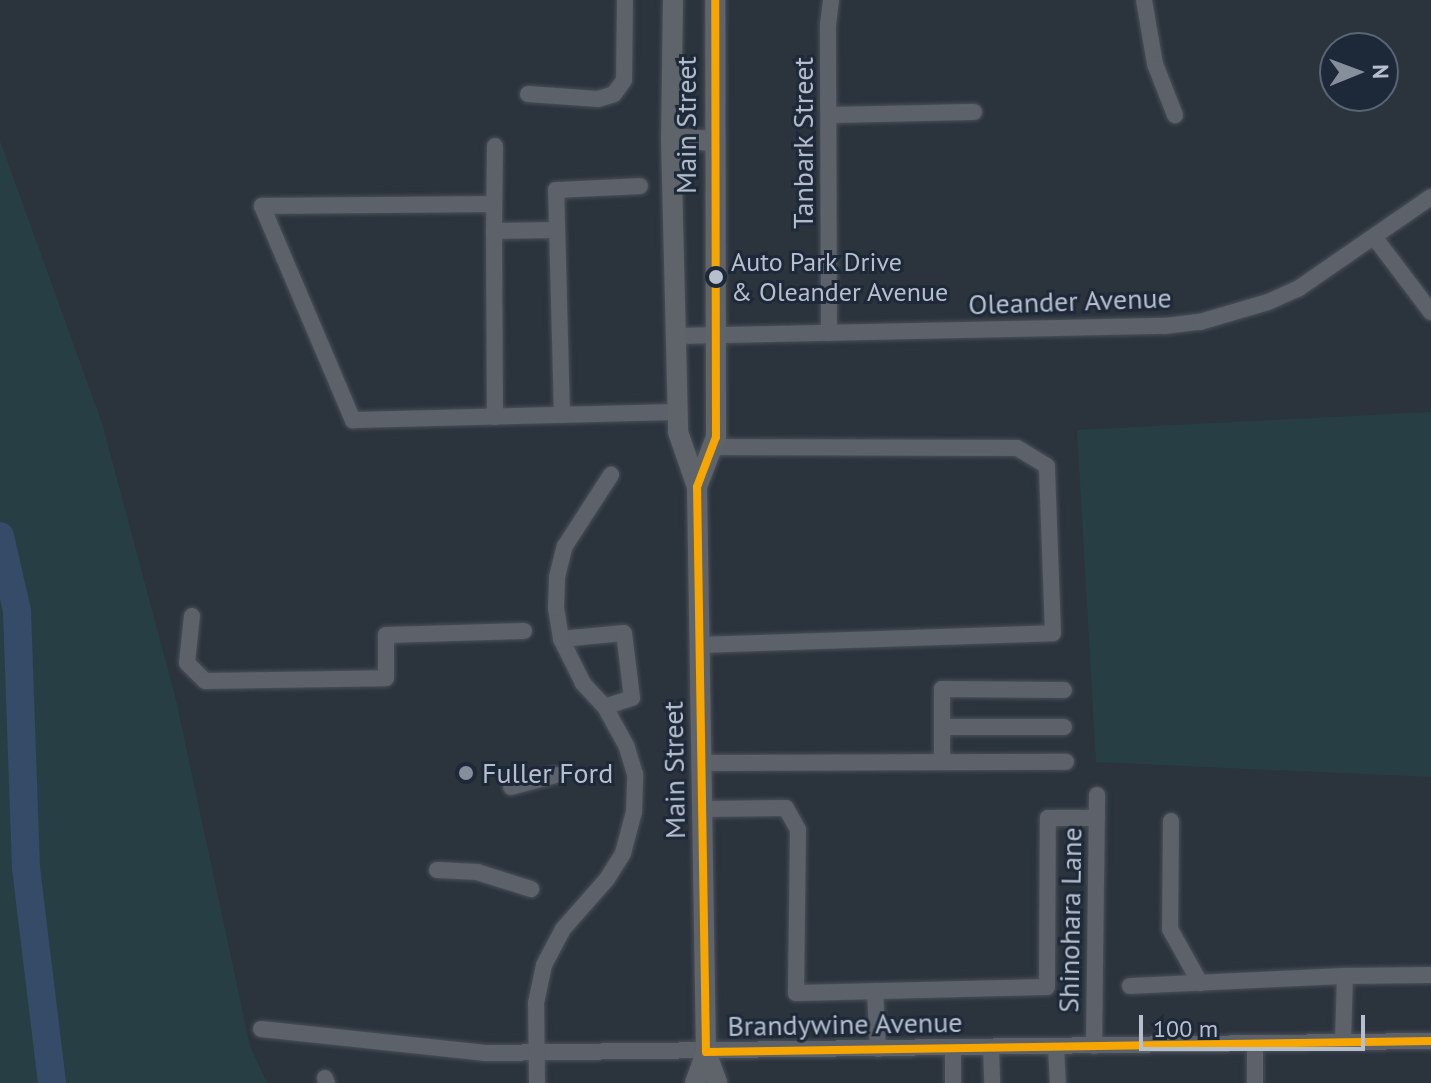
<!DOCTYPE html>
<style>
body{margin:0}
#map{position:relative;width:1431px;height:1083px;overflow:hidden;background:#2b333d;font-family:"PT Sans",sans-serif}
div>[style]{position:absolute}
.green>*{inset:0;background:#273f44}
.river>*{height:28px;margin:-14px;padding:0 14px;transform-origin:14px;border-radius:14px;background:#364b68}
.roads{filter:drop-shadow(0 0 2px #4a4f57) drop-shadow(0 0 2px #4a4f57)}
.minor>*{height:16px;margin:-8px;padding:0 8px;transform-origin:8px;border-radius:8px;background:#5c616a}
.major>*{height:20px;margin:-10px;padding:0 10px;transform-origin:10px;border-radius:10px;background:#5f646b}
.bus-1>*{height:8px;margin:-4px;padding:0 4px;transform-origin:4px;border-radius:4px;background:#f7a600}
.dots>*{width:22px;height:22px;translate:-50% -50%;box-sizing:border-box;border:4px solid #1d2938;border-radius:50%}
span{translate:-50% -50%;white-space:nowrap;text-align:center;line-height:1.15;-webkit-text-stroke:6px #1d2938;paint-order:stroke}
.bus-label{font-size:26px;color:#b6bfcd}
.left{translate:0 -50%;text-align:left}
.street-label{font-size:28px;color:#b6bfcd}
.poi-label{font-size:28px;color:#b6bfcd}
.north{position:absolute;left:1319px;top:32px;width:80px;height:80px;box-sizing:border-box;background:#1d2938;border:2px solid #5a6574;border-radius:50%;rotate:89deg;font-size:22px;font-weight:700;line-height:32px;text-align:center;color:#b6bfcd}
.north::after{content:'';display:block;margin:auto;width:28px;height:36px;background:#858e9b;clip-path:polygon(50% 0,100% 100%,50% 72%,0 100%)}
.scale{position:absolute;left:1139px;top:1015px;width:226px;height:36px;box-sizing:border-box;border:4px solid #b6bfcd;border-top:0;padding-left:10px;font-size:24px;line-height:28px;white-space:nowrap;color:#b6bfcd;-webkit-text-stroke:6px #1d2938;paint-order:stroke}
</style>
<div id="map">
<div class="green">
<i style="clip-path:polygon(0 141px,102px 423px,176px 700px,250px 1046px,267px 1083px,0 1083px)"></i>
<i style="clip-path:polygon(1431px 412px,1431px 777px,1096px 762px,1077px 430px)"></i>
</div>
<div class="river">
<i style="left:0;top:536px;width:77px;rotate:77.2deg"></i>
<i style="left:17px;top:611px;width:257px;rotate:88deg"></i>
<i style="left:26px;top:868px;width:217px;rotate:83.1deg"></i>
</div>
<div class="roads">
<div class="minor">
<i style="left:1144px;top:0;width:65px;rotate:80.2deg"></i>
<i style="left:1155px;top:64px;width:55px;rotate:68.6deg"></i>
<i style="left:528px;top:94px;width:70px;rotate:4.1deg"></i>
<i style="left:598px;top:99px;width:17px;rotate:-17deg"></i>
<i style="left:614px;top:94px;width:17px;rotate:-54deg"></i>
<i style="left:624px;top:80px;width:80px;rotate:-89.3deg"></i>
<i style="left:829px;top:115px;width:145px;rotate:-1.2deg"></i>
<i style="left:495px;top:146px;width:85px;rotate:90.7deg"></i>
<i style="left:494px;top:231px;width:63px;rotate:-0.9deg"></i>
<i style="left:493px;top:204px;width:231px;rotate:179.5deg"></i>
<i style="left:262px;top:206px;width:233px;rotate:67deg"></i>
<i style="left:353px;top:420px;width:325px;rotate:-1.4deg"></i>
<i style="left:494px;top:231px;width:186px;rotate:89.7deg"></i>
<i style="left:1375px;top:238px;width:93px;rotate:52.9deg"></i>
<i style="left:829px;top:333px;width:308px;rotate:-90.2deg"></i>
<i style="left:828px;top:25px;width:25px;rotate:-83deg"></i>
<i style="left:676px;top:336px;width:489px;rotate:-1.2deg"></i>
<i style="left:1165px;top:326px;width:35px;rotate:-7deg"></i>
<i style="left:1200px;top:322px;width:71px;rotate:-16.4deg"></i>
<i style="left:1268px;top:302px;width:34px;rotate:-24deg"></i>
<i style="left:1299px;top:288px;width:160px;rotate:-34.6deg"></i>
<i style="left:562px;top:415px;width:225px;rotate:-91.5deg"></i>
<i style="left:556px;top:190px;width:84px;rotate:-2.7deg"></i>
<i style="left:192px;top:616px;width:47px;rotate:96.1deg"></i>
<i style="left:187px;top:663px;width:25px;rotate:45deg"></i>
<i style="left:205px;top:681px;width:181px;rotate:-0.9deg"></i>
<i style="left:386px;top:678px;width:43px;rotate:-90deg"></i>
<i style="left:386px;top:635px;width:138px;rotate:-1.7deg"></i>
<i style="left:561px;top:639px;width:63px;rotate:-5.4deg"></i>
<i style="left:624px;top:633px;width:65px;rotate:83deg"></i>
<i style="left:632px;top:698px;width:28px;rotate:162deg"></i>
<i style="left:700px;top:645px;width:353px;rotate:-1.9deg"></i>
<i style="left:1053px;top:633px;width:167px;rotate:-92.1deg"></i>
<i style="left:1047px;top:466px;width:35px;rotate:-149deg"></i>
<i style="left:1017px;top:448px;width:305px;rotate:-179.8deg"></i>
<i style="left:942px;top:727px;width:122px"></i>
<i style="left:942px;top:762px;width:73px;rotate:-90deg"></i>
<i style="left:942px;top:689px;width:122px;rotate:0.5deg"></i>
<i style="left:702px;top:763px;width:364px;rotate:-0.2deg"></i>
<i style="left:511px;top:787px;width:47px;rotate:-14.9deg"></i>
<i style="left:703px;top:809px;width:83px;rotate:-0.7deg"></i>
<i style="left:786px;top:808px;width:25px;rotate:61deg"></i>
<i style="left:798px;top:830px;width:163px;rotate:90.7deg"></i>
<i style="left:796px;top:993px;width:251px;rotate:-1.4deg"></i>
<i style="left:1047px;top:987px;width:169px;rotate:-89.7deg"></i>
<i style="left:1048px;top:818px;width:49px"></i>
<i style="left:1171px;top:821px;width:108px;rotate:90.5deg"></i>
<i style="left:1170px;top:929px;width:62px;rotate:60.9deg"></i>
<i style="left:437px;top:870px;width:40px;rotate:2.9deg"></i>
<i style="left:477px;top:872px;width:57px;rotate:17.5deg"></i>
<i style="left:1130px;top:986px;width:215px;rotate:-2.7deg"></i>
<i style="left:875px;top:991px;width:58px;rotate:87deg"></i>
<i style="left:261px;top:1029px;width:224px;rotate:6.1deg"></i>
<i style="left:484px;top:1053px;width:947px;rotate:-0.73deg"></i>
<i style="left:1343px;top:1042px;width:66px;rotate:-88.3deg"></i>
<i style="left:1345px;top:976px;width:86px;rotate:-0.7deg"></i>
<i style="left:1255px;top:1043px;width:40px;rotate:90deg"></i>
<i style="left:1094px;top:1046px;width:251px;rotate:-89.3deg"></i>
<i style="left:1056px;top:1047px;width:36px;rotate:87deg"></i>
<i style="left:991px;top:1048px;width:35px;rotate:88deg"></i>
<i style="left:325px;top:1078px;width:5px;rotate:68deg"></i>
<i style="left:537px;top:1083px;width:80px;rotate:-90.7deg"></i>
<i style="left:536px;top:1003px;width:39px;rotate:-78deg"></i>
<i style="left:544px;top:965px;width:41px;rotate:-62.2deg"></i>
<i style="left:563px;top:929px;width:67px;rotate:-48.7deg"></i>
<i style="left:607px;top:879px;width:31px;rotate:-58deg"></i>
<i style="left:623px;top:853px;width:42px;rotate:-75deg"></i>
<i style="left:634px;top:812px;width:38px;rotate:-88deg"></i>
<i style="left:635px;top:774px;width:28px;rotate:-107deg"></i>
<i style="left:627px;top:747px;width:46px;rotate:-118.8deg"></i>
<i style="left:605px;top:707px;width:33px;rotate:-133deg"></i>
<i style="left:583px;top:683px;width:49px;rotate:-116.6deg"></i>
<i style="left:561px;top:639px;width:31px;rotate:-99deg"></i>
<i style="left:556px;top:608px;width:31px;rotate:-88deg"></i>
<i style="left:557px;top:577px;width:32px;rotate:-76deg"></i>
<i style="left:565px;top:546px;width:85px;rotate:-57.1deg"></i>
<i style="left:953px;top:1083px;width:35px;rotate:-90deg"></i>
</div>
<div class="major">
<i style="left:673px;top:0;width:138px;rotate:90.8deg"></i>
<i style="left:671px;top:138px;width:294px;rotate:88.6deg"></i>
<i style="left:678px;top:432px;width:58px;rotate:70.9deg"></i>
<i style="left:697px;top:487px;width:565px;rotate:89.09deg"></i>
<i style="left:706px;top:1052px;width:33px;rotate:70deg"></i>
<i style="left:671px;top:138px;width:43px;rotate:4deg"></i>
<i style="left:697px;top:487px;width:53px;rotate:-69.2deg"></i>
<i style="left:716px;top:437px;width:437px;rotate:-90.1deg"></i>
<i style="left:695px;top:1083px;width:33px;rotate:-70deg"></i>
</div>
</div>
<div class="bus-1">
<i style="left:706px;top:1052px;width:565px;rotate:-90.91deg"></i>
<i style="left:697px;top:487px;width:53px;rotate:-69.2deg"></i>
<i style="left:716px;top:437px;width:437px;rotate:-90.1deg"></i>
<i style="left:706px;top:1052px;width:725px;rotate:-0.87deg"></i>
</div>
<div class="dots">
<i style="left:716px;top:277px;background:#b6bfcd"></i>
<i style="left:466px;top:773px;background:#858e9b"></i>
</div>
<div class="bus-label">
<span class="left" style="left:731px;top:277px">Auto Park Drive<br>&amp; Oleander Avenue</span>
</div>
<div class="street-label">
<span style="left:686px;top:125px;rotate:-90deg">Main Street</span>
<span style="left:803px;top:143px;rotate:-90deg">Tanbark Street</span>
<span style="left:1070px;top:301px;rotate:-2deg">Oleander Avenue</span>
<span style="left:674px;top:770px;rotate:-91deg">Main Street</span>
<span style="left:1070px;top:920px;rotate:-89deg">Shinohara Lane</span>
<span style="left:845px;top:1024px;rotate:-1deg">Brandywine Avenue</span>
</div>
<div class="poi-label">
<span class="left" style="left:482px;top:773px">Fuller Ford</span>
</div>
<div class="north">N</div>
<div class="scale">100 m</div>
</div>
